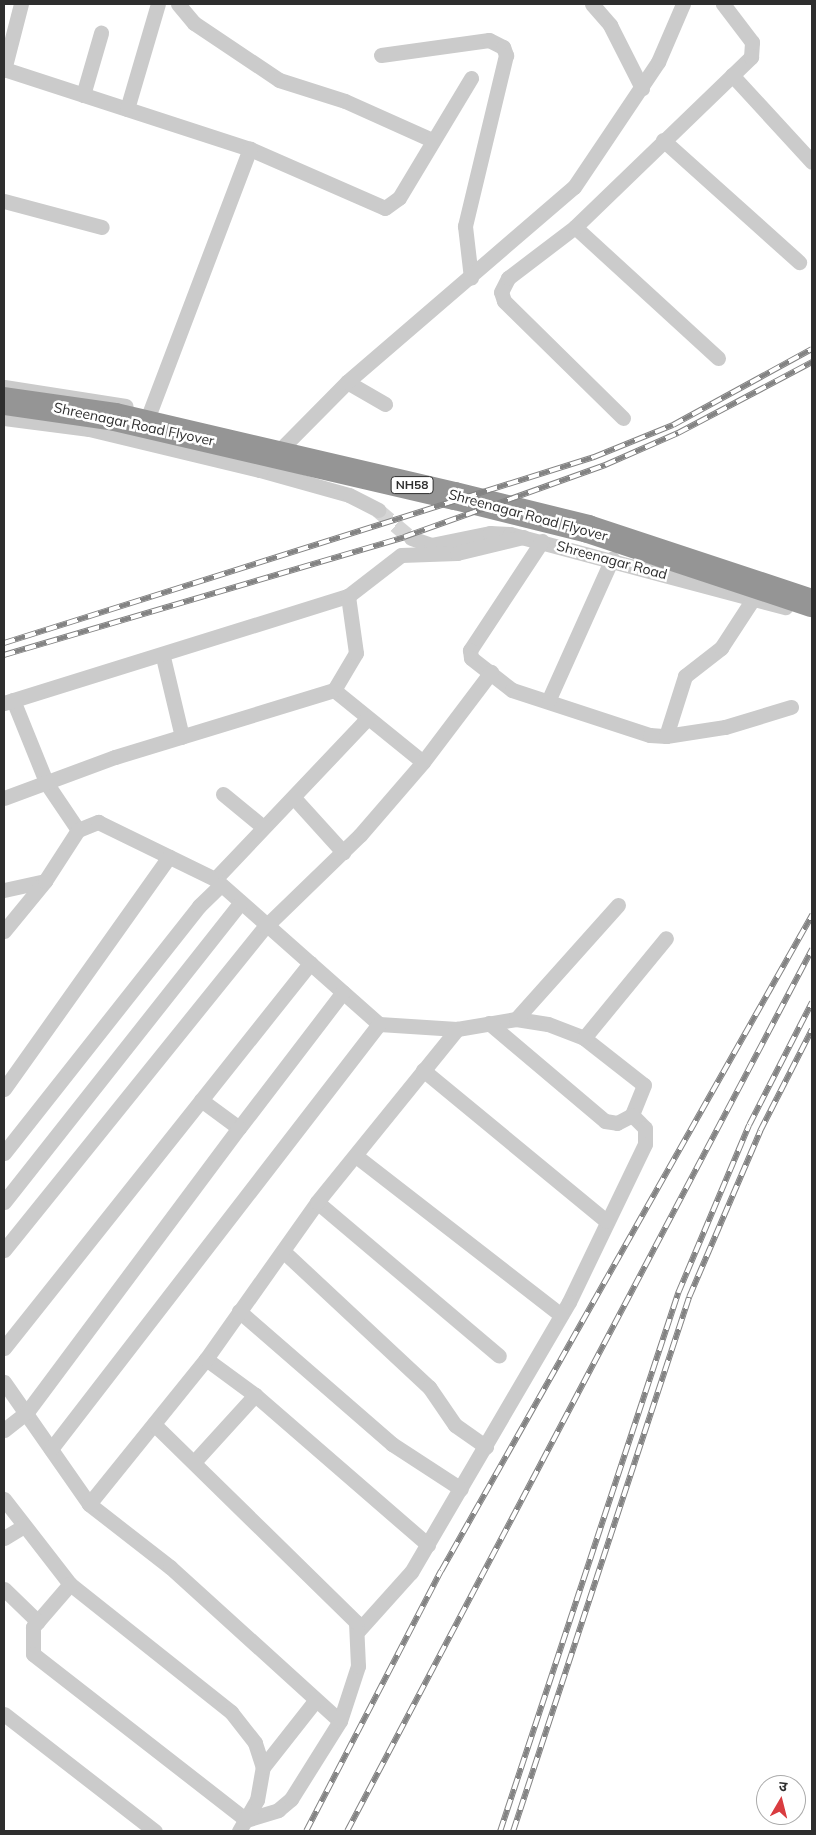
<!DOCTYPE html>
<meta charset="utf-8">
<style>
body{margin:0}
#map{position:relative;width:816px;height:1835px;overflow:hidden;background:#fff;font-family:Mulish,"Noto Sans Devanagari",sans-serif}
div>[style]{position:absolute}
.street-tunnel>*{height:15px;margin-top:-7.5px;transform-origin:0;background:repeating-linear-gradient(90deg,#d5d5d5 0 15px,transparent 0 23px)}
.street>*{height:15px;margin:-7.5px;padding:0 7.5px;transform-origin:7.5px;border-radius:7.5px;background:#cbcbcb}
.highway>*{height:28px;margin:-14px;padding:0 14px;transform-origin:14px;border-radius:14px;background:#959595}
.rail>*{height:5.5px;margin-top:-2.75px;transform-origin:0;background:repeating-linear-gradient(90deg,#fff 0 11px,#838383 0 22px);box-sizing:border-box;border-block:1px solid #838383}
span{translate:-50% -50%;white-space:nowrap;text-align:center;line-height:1.15;-webkit-text-stroke:5px #fff;paint-order:stroke}
.shield-label span{padding:1px 4px;background:#fff;border:1px solid;border-radius:4px;-webkit-text-stroke-width:0}
.shield-label{font-size:12px;color:#2e2e2e;font-weight:700}
.street-label{font-size:14px;color:#2e2e2e}
.frame{position:absolute;inset:0;border:5px solid #2e2e2e;pointer-events:none}
.north{position:absolute;left:756px;top:1775px;width:50px;height:50px;box-sizing:border-box;background:#fff;border:1px solid #ababab;border-radius:50%;rotate:8deg;font-size:14px;font-weight:700;line-height:20px;text-align:center;color:#2e2e2e}
.north::after{content:'';display:block;margin:auto;width:18px;height:22px;background:#d93c40;clip-path:polygon(50% 0,100% 100%,50% 72%,0 100%)}
</style>
<div id="map">
<div class="street-tunnel">
<i style="left:378px;top:510px;width:43px;rotate:40.3deg"></i>
</div>
<div class="street">
<i style="left:178px;top:4px;width:25px;rotate:50deg"></i>
<i style="left:194px;top:23px;width:102px;rotate:33.8deg"></i>
<i style="left:279px;top:80px;width:69px;rotate:17.7deg"></i>
<i style="left:345px;top:101px;width:95px;rotate:24.1deg"></i>
<i style="left:592px;top:4px;width:28px;rotate:49deg"></i>
<i style="left:610px;top:25px;width:71px;rotate:63.1deg"></i>
<i style="left:381px;top:55px;width:109px;rotate:-7.9deg"></i>
<i style="left:489px;top:40px;width:16px;rotate:27deg"></i>
<i style="left:503px;top:47px;width:9px;rotate:69deg"></i>
<i style="left:506px;top:55px;width:176px;rotate:103.5deg"></i>
<i style="left:465px;top:226px;width:52px;rotate:83.4deg"></i>
<i style="left:4px;top:69px;width:259px;rotate:18deg"></i>
<i style="left:250px;top:149px;width:147px;rotate:23.6deg"></i>
<i style="left:385px;top:208px;width:17px;rotate:-36deg"></i>
<i style="left:399px;top:198px;width:140px;rotate:-59deg"></i>
<i style="left:4px;top:70px;width:68px;rotate:-75.6deg"></i>
<i style="left:732px;top:75px;width:118px;rotate:47.4deg"></i>
<i style="left:83px;top:95px;width:65px;rotate:-73.8deg"></i>
<i style="left:127px;top:109px;width:109px;rotate:-73.6deg"></i>
<i style="left:663px;top:140px;width:183px;rotate:41.9deg"></i>
<i style="left:4px;top:201px;width:101px;rotate:14.9deg"></i>
<i style="left:575px;top:227px;width:194px;rotate:42.5deg"></i>
<i style="left:347px;top:382px;width:44px;rotate:30.1deg"></i>
<i style="left:4px;top:387px;width:123px;rotate:8.9deg"></i>
<i style="left:4px;top:418px;width:86px;rotate:7.4deg"></i>
<i style="left:89px;top:429px;width:176px;rotate:13.5deg"></i>
<i style="left:260px;top:470px;width:92px;rotate:15.7deg"></i>
<i style="left:349px;top:495px;width:33px;rotate:27deg"></i>
<i style="left:623px;top:418px;width:167px;rotate:-135.5deg"></i>
<i style="left:504px;top:301px;width:9px;rotate:-108deg"></i>
<i style="left:501px;top:292px;width:16px;rotate:-63deg"></i>
<i style="left:508px;top:278px;width:84px;rotate:-37.3deg"></i>
<i style="left:575px;top:227px;width:245px;rotate:-44deg"></i>
<i style="left:751px;top:57px;width:15px;rotate:-86deg"></i>
<i style="left:752px;top:42px;width:48px;rotate:-127.3deg"></i>
<i style="left:143px;top:430px;width:301px;rotate:-69.2deg"></i>
<i style="left:260px;top:470px;width:124px;rotate:-45.3deg"></i>
<i style="left:347px;top:382px;width:299px;rotate:-40.7deg"></i>
<i style="left:574px;top:187px;width:151px;rotate:-56.1deg"></i>
<i style="left:658px;top:62px;width:63px;rotate:-66.7deg"></i>
<i style="left:411px;top:538px;width:21px;rotate:19deg"></i>
<i style="left:431px;top:545px;width:60px;rotate:-11.5deg"></i>
<i style="left:490px;top:533px;width:20px;rotate:3deg"></i>
<i style="left:510px;top:534px;width:285px;rotate:14.9deg"></i>
<i style="left:542px;top:541px;width:131px;rotate:123.4deg"></i>
<i style="left:470px;top:650px;width:8px;rotate:83deg"></i>
<i style="left:471px;top:658px;width:52px;rotate:38deg"></i>
<i style="left:512px;top:690px;width:145px;rotate:18.1deg"></i>
<i style="left:650px;top:735px;width:16px;rotate:4deg"></i>
<i style="left:666px;top:736px;width:60px;rotate:-8.7deg"></i>
<i style="left:725px;top:727px;width:69px;rotate:-16.9deg"></i>
<i style="left:163px;top:657px;width:82px;rotate:76.6deg"></i>
<i style="left:334px;top:690px;width:114px;rotate:39deg"></i>
<i style="left:549px;top:699px;width:154px;rotate:-65.8deg"></i>
<i style="left:13px;top:700px;width:91px;rotate:68deg"></i>
<i style="left:47px;top:784px;width:55px;rotate:56deg"></i>
<i style="left:4px;top:703px;width:360px;rotate:-17.3deg"></i>
<i style="left:348px;top:596px;width:67px;rotate:-37.7deg"></i>
<i style="left:401px;top:555px;width:56px;rotate:-2deg"></i>
<i style="left:457px;top:553px;width:68px;rotate:-13.6deg"></i>
<i style="left:666px;top:736px;width:63px;rotate:-72.4deg"></i>
<i style="left:685px;top:676px;width:46px;rotate:-37.9deg"></i>
<i style="left:721px;top:648px;width:59px;rotate:-56.9deg"></i>
<i style="left:223px;top:794px;width:50px;rotate:39.4deg"></i>
<i style="left:4px;top:798px;width:118px;rotate:-20.3deg"></i>
<i style="left:115px;top:757px;width:229px;rotate:-17deg"></i>
<i style="left:334px;top:690px;width:43px;rotate:-59.3deg"></i>
<i style="left:356px;top:653px;width:58px;rotate:-98deg"></i>
<i style="left:295px;top:799px;width:72px;rotate:47.8deg"></i>
<i style="left:215px;top:879px;width:221px;rotate:-46.5deg"></i>
<i style="left:4px;top:890px;width:42px;rotate:-12.4deg"></i>
<i style="left:4px;top:931px;width:65px;rotate:-50.6deg"></i>
<i style="left:45px;top:881px;width:61px;rotate:-57.1deg"></i>
<i style="left:78px;top:830px;width:22px;rotate:-22deg"></i>
<i style="left:98px;top:822px;width:130px;rotate:26deg"></i>
<i style="left:215px;top:879px;width:219px;rotate:41.5deg"></i>
<i style="left:379px;top:1024px;width:78px;rotate:3.7deg"></i>
<i style="left:457px;top:1029px;width:60px;rotate:-9.6deg"></i>
<i style="left:516px;top:1019px;width:32px;rotate:9deg"></i>
<i style="left:548px;top:1024px;width:39px;rotate:21deg"></i>
<i style="left:584px;top:1038px;width:76px;rotate:38.1deg"></i>
<i style="left:644px;top:1085px;width:32px;rotate:112deg"></i>
<i style="left:632px;top:1115px;width:18px;rotate:45deg"></i>
<i style="left:645px;top:1128px;width:16px;rotate:90deg"></i>
<i style="left:645px;top:1144px;width:175px;rotate:115.7deg"></i>
<i style="left:569px;top:1302px;width:313px;rotate:120.3deg"></i>
<i style="left:411px;top:1572px;width:78px;rotate:131.9deg"></i>
<i style="left:516px;top:1019px;width:153px;rotate:-48.2deg"></i>
<i style="left:489px;top:1023px;width:152px;rotate:40.2deg"></i>
<i style="left:605px;top:1121px;width:12px;rotate:9deg"></i>
<i style="left:617px;top:1123px;width:17px;rotate:-28deg"></i>
<i style="left:584px;top:1038px;width:129px;rotate:-50.6deg"></i>
<i style="left:423px;top:1070px;width:237px;rotate:39.5deg"></i>
<i style="left:4px;top:1089px;width:285px;rotate:-54.6deg"></i>
<i style="left:201px;top:1100px;width:47px;rotate:36.4deg"></i>
<i style="left:239px;top:1128px;width:171px;rotate:-52.6deg"></i>
<i style="left:4px;top:1153px;width:315px;rotate:-51.7deg"></i>
<i style="left:199px;top:906px;width:30px;rotate:-44deg"></i>
<i style="left:356px;top:1156px;width:259px;rotate:37.8deg"></i>
<i style="left:4px;top:1202px;width:380px;rotate:-51.7deg"></i>
<i style="left:317px;top:1202px;width:238px;rotate:40.2deg"></i>
<i style="left:4px;top:1250px;width:415px;rotate:-51.1deg"></i>
<i style="left:265px;top:927px;width:132px;rotate:-44.1deg"></i>
<i style="left:360px;top:835px;width:96px;rotate:-49.2deg"></i>
<i style="left:423px;top:762px;width:113px;rotate:-52.9deg"></i>
<i style="left:283px;top:1251px;width:200px;rotate:43deg"></i>
<i style="left:429px;top:1387px;width:46px;rotate:55.6deg"></i>
<i style="left:455px;top:1425px;width:38px;rotate:35deg"></i>
<i style="left:239px;top:1311px;width:203px;rotate:41deg"></i>
<i style="left:392px;top:1444px;width:82px;rotate:33.1deg"></i>
<i style="left:4px;top:1348px;width:492px;rotate:-51.5deg"></i>
<i style="left:206px;top:1359px;width:61px;rotate:36.3deg"></i>
<i style="left:255px;top:1395px;width:229px;rotate:40.9deg"></i>
<i style="left:4px;top:1382px;width:149px;rotate:55.1deg"></i>
<i style="left:89px;top:1504px;width:103px;rotate:37.9deg"></i>
<i style="left:170px;top:1567px;width:229px;rotate:42.2deg"></i>
<i style="left:4px;top:1430px;width:29px;rotate:-38deg"></i>
<i style="left:27px;top:1412px;width:354px;rotate:-53.3deg"></i>
<i style="left:51px;top:1449px;width:537px;rotate:-52.34deg"></i>
<i style="left:194px;top:1462px;width:91px;rotate:-47.7deg"></i>
<i style="left:4px;top:1499px;width:108px;rotate:52.2deg"></i>
<i style="left:70px;top:1584px;width:206px;rotate:38.5deg"></i>
<i style="left:231px;top:1712px;width:39px;rotate:52deg"></i>
<i style="left:255px;top:1743px;width:25px;rotate:72deg"></i>
<i style="left:89px;top:1504px;width:186px;rotate:-51.1deg"></i>
<i style="left:206px;top:1359px;width:192px;rotate:-54.7deg"></i>
<i style="left:317px;top:1202px;width:223px;rotate:-51deg"></i>
<i style="left:4px;top:1538px;width:23px;rotate:-31deg"></i>
<i style="left:70px;top:1584px;width:57px;rotate:130.7deg"></i>
<i style="left:33px;top:1627px;width:27px;rotate:90deg"></i>
<i style="left:33px;top:1654px;width:270px;rotate:37.9deg"></i>
<i style="left:246px;top:1820px;width:34px;rotate:-17deg"></i>
<i style="left:278px;top:1810px;width:17px;rotate:-40deg"></i>
<i style="left:291px;top:1799px;width:92px;rotate:-57.9deg"></i>
<i style="left:340px;top:1721px;width:58px;rotate:-71.9deg"></i>
<i style="left:358px;top:1666px;width:44px;rotate:-92.6deg"></i>
<i style="left:356px;top:1622px;width:283px;rotate:-135.6deg"></i>
<i style="left:4px;top:1589px;width:47px;rotate:44.1deg"></i>
<i style="left:4px;top:1714px;width:191px;rotate:37.8deg"></i>
<i style="left:239px;top:1831px;width:36px;rotate:-60deg"></i>
<i style="left:257px;top:1800px;width:34px;rotate:-80deg"></i>
<i style="left:263px;top:1767px;width:84px;rotate:-51.8deg"></i>
</div>
<div class="highway">
<i style="left:4px;top:401px;width:112px;rotate:8.2deg"></i>
<i style="left:115px;top:417px;width:349px;rotate:13.1deg"></i>
<i style="left:455px;top:496px;width:137px;rotate:13.9deg"></i>
<i style="left:588px;top:529px;width:236px;rotate:18.3deg"></i>
</div>
<div class="rail">
<i style="left:4px;top:643px;width:619px;rotate:-17.5deg"></i>
<i style="left:594px;top:457px;width:85px;rotate:-22.1deg"></i>
<i style="left:673px;top:425px;width:158px;rotate:-28.7deg"></i>
<i style="left:4px;top:655px;width:417px;rotate:-16.4deg"></i>
<i style="left:404px;top:537px;width:214px;rotate:-19.7deg"></i>
<i style="left:605px;top:465px;width:80px;rotate:-23.7deg"></i>
<i style="left:678px;top:433px;width:152px;rotate:-27.9deg"></i>
<i style="left:306px;top:1831px;width:293px;rotate:-62.6deg"></i>
<i style="left:441px;top:1571px;width:754px;rotate:-60.51deg"></i>
<i style="left:347px;top:1831px;width:997px;rotate:-62.2deg"></i>
<i style="left:500px;top:1831px;width:567px;rotate:-71.69deg"></i>
<i style="left:678px;top:1293px;width:182px;rotate:-67.1deg"></i>
<i style="left:749px;top:1125px;width:138px;rotate:-62.9deg"></i>
<i style="left:513px;top:1831px;width:562px;rotate:-71.76deg"></i>
<i style="left:689px;top:1297px;width:181px;rotate:-66.8deg"></i>
<i style="left:760px;top:1131px;width:114px;rotate:-63deg"></i>
</div>
<div class="shield-label">
<span style="left:412px;top:485px">NH58</span>
</div>
<div class="street-label">
<span style="left:134px;top:424px;rotate:12deg">Shreenagar Road Flyover</span>
<span style="left:528px;top:515px;rotate:15deg">Shreenagar Road Flyover</span>
<span style="left:612px;top:560px;rotate:15deg">Shreenagar Road</span>
</div>
<div class="frame"></div>
<div class="north">उ</div>
</div>
